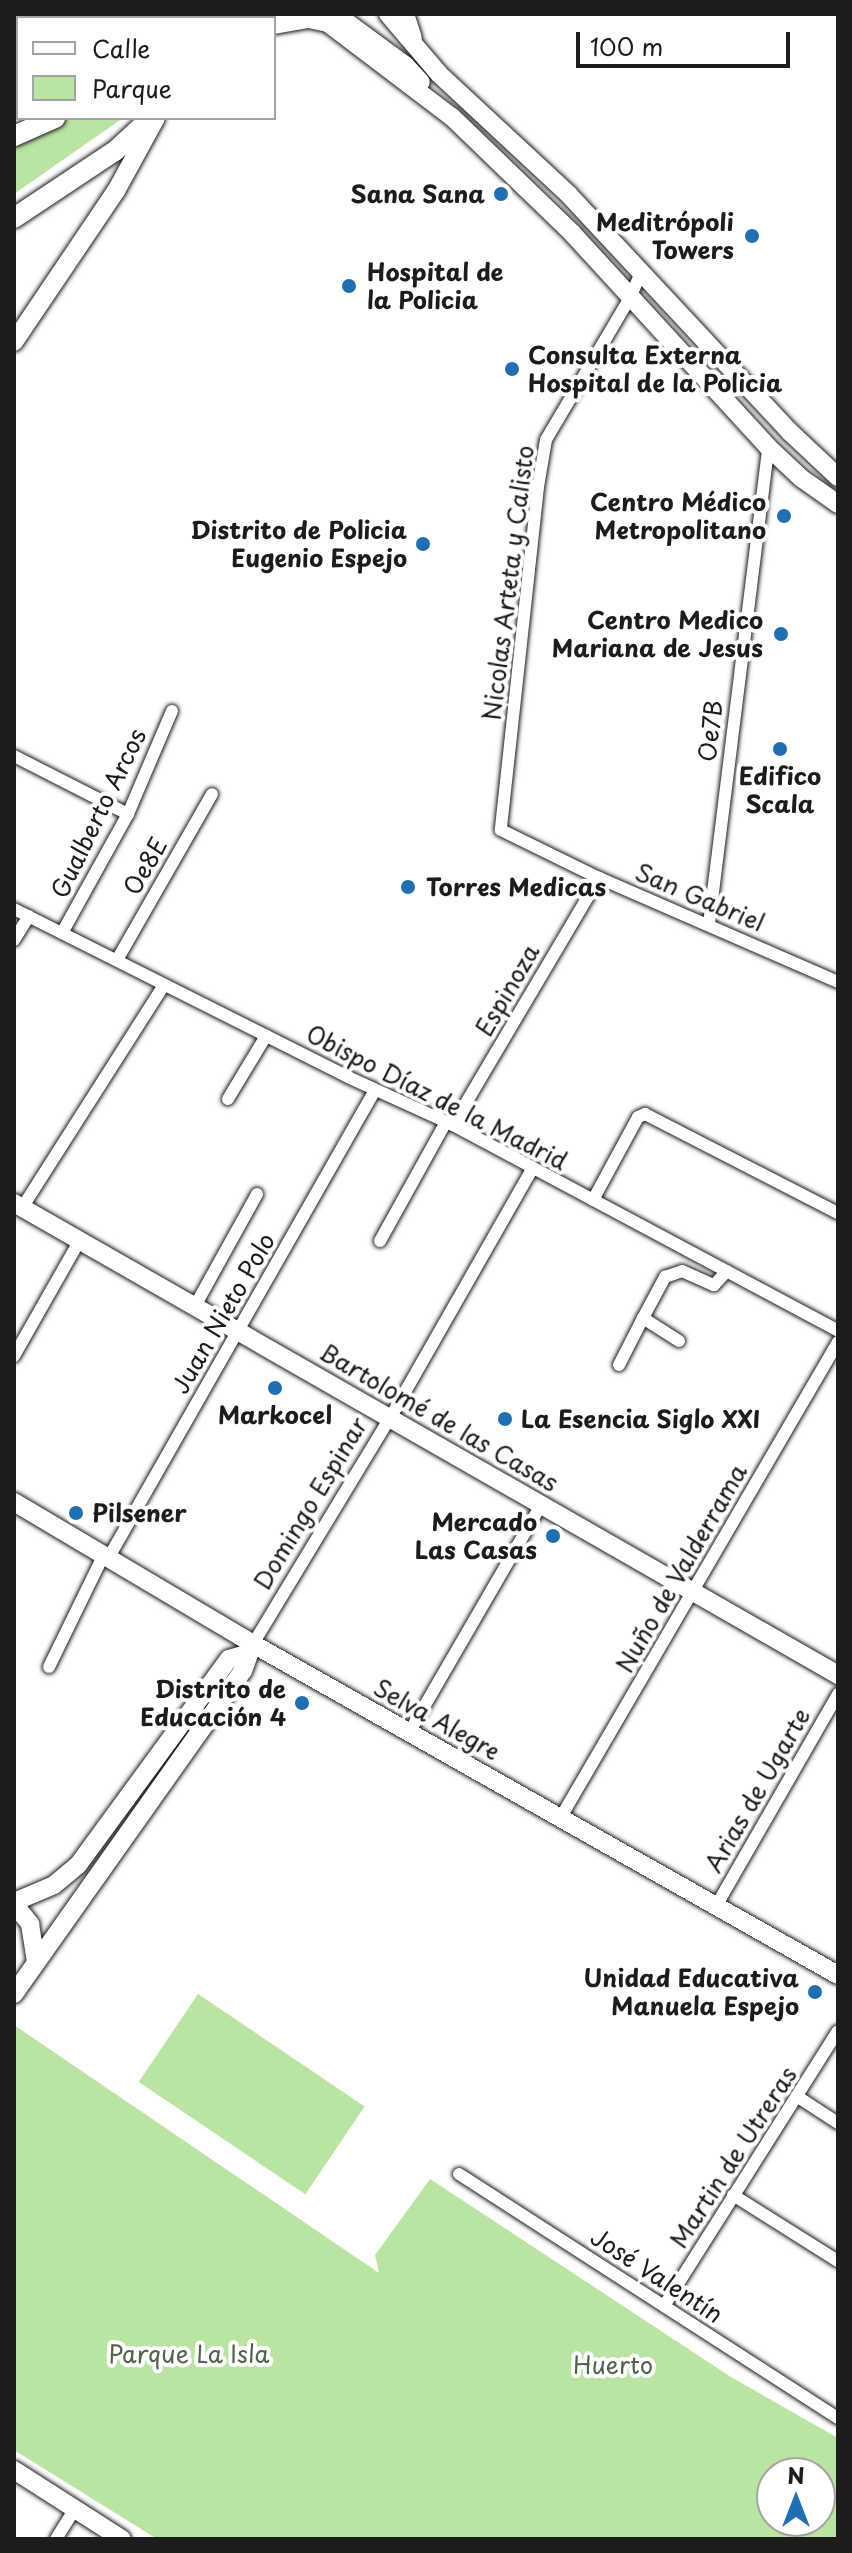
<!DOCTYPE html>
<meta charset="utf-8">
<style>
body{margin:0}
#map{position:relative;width:852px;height:2553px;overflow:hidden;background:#fff;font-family:"Playpen Sans",sans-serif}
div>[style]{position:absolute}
.green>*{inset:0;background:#bae4a1;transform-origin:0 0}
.roads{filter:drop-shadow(0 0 2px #1c1c1c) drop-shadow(0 0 2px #1c1c1c)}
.street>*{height:12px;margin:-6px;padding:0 6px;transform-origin:6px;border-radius:6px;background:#fff}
.secondary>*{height:18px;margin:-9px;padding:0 9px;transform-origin:9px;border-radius:9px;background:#fff}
.primary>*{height:20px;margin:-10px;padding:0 10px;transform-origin:10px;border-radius:10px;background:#fff}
.dots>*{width:22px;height:22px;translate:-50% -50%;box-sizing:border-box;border:4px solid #fff;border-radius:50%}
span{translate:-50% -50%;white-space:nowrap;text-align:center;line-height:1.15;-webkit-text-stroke:8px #fff;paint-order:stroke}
.poi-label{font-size:24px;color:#1c1c1c;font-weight:700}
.right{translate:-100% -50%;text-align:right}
.left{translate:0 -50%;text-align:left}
.street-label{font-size:24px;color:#1c1c1c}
.park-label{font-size:24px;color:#53624b}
.frame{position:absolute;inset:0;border:16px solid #1c1c1c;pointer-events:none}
.legend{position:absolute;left:16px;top:16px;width:260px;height:104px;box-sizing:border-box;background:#fff;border:2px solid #a4a4a4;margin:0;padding:10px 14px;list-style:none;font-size:24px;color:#1c1c1c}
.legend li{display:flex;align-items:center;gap:16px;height:40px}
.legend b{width:40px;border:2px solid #a4a4a4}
.north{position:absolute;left:756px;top:2457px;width:80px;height:80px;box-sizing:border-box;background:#fff;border:2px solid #a4a4a4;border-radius:50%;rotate:0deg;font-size:22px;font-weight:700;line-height:32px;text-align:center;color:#1c1c1c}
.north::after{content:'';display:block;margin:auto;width:28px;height:36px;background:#1f6fb2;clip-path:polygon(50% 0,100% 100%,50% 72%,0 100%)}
.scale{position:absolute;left:576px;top:32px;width:214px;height:36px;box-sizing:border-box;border:4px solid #1c1c1c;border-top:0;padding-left:10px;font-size:24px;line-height:28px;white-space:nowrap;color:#1c1c1c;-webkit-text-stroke:6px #fff;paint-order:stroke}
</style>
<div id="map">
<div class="green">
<i style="clip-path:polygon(68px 118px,123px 118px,14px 194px,14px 143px)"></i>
<i style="left:198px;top:1994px;width:201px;height:106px;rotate:34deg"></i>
<i style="clip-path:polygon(evenodd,14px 2025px,379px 2273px,375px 2255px,430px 2179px,731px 2377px,838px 2438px,838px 2539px,157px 2539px,14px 2450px,14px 2025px,820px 2473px,820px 2521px,772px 2521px,772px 2473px,820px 2473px)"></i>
</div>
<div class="roads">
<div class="street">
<i style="left:642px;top:270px;width:28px;rotate:113deg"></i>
<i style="left:631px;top:296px;width:167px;rotate:120.6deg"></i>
<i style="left:546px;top:440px;width:48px;rotate:99.7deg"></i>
<i style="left:538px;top:487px;width:345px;rotate:96.2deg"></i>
<i style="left:501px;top:830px;width:109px;rotate:26.1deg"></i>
<i style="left:599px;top:878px;width:261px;rotate:23.5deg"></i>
<i style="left:14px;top:756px;width:128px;rotate:27deg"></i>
<i style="left:14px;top:909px;width:376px;rotate:26.7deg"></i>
<i style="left:350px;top:1078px;width:113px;rotate:24.5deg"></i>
<i style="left:453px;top:1125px;width:437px;rotate:28.1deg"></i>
<i style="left:709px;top:924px;width:481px;rotate:-82.9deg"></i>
<i style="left:62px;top:933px;width:136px;rotate:-61deg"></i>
<i style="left:128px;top:814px;width:112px;rotate:-66.9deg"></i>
<i style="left:14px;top:940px;width:28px;rotate:-58deg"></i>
<i style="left:117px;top:960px;width:191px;rotate:-60.2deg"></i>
<i style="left:228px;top:1099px;width:74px;rotate:-58.9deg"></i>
<i style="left:453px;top:1125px;width:287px;rotate:-59.4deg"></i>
<i style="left:593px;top:1200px;width:94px;rotate:-61.5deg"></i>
<i style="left:638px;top:1117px;width:8px;rotate:-23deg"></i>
<i style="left:645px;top:1114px;width:217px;rotate:27.2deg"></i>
<i style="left:22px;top:1208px;width:264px;rotate:-57.5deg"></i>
<i style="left:380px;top:1241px;width:136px;rotate:-61deg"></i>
<i style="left:195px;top:1306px;width:128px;rotate:-61deg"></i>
<i style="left:679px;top:1341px;width:43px;rotate:-147.4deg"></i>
<i style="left:643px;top:1318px;width:47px;rotate:-61.8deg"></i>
<i style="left:665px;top:1277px;width:18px;rotate:-19deg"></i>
<i style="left:682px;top:1271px;width:35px;rotate:24deg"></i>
<i style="left:714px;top:1285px;width:19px;rotate:-47deg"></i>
<i style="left:14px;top:1356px;width:133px;rotate:-60.4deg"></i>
<i style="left:619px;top:1365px;width:53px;rotate:-62.9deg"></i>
<i style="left:109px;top:1557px;width:537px;rotate:-60.33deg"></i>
<i style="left:253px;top:1644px;width:278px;rotate:-58.8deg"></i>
<i style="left:397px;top:1406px;width:274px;rotate:-60.3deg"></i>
<i style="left:49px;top:1667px;width:126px;rotate:-64deg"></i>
<i style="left:410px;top:1731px;width:263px;rotate:-59.9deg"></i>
<i style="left:561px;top:1817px;width:550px;rotate:-59.75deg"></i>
<i style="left:715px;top:1908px;width:247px;rotate:-60.1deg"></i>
<i style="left:798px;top:2097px;width:48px;rotate:33deg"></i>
<i style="left:459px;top:2174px;width:451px;rotate:32.8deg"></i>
<i style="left:733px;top:2195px;width:124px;rotate:32.2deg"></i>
<i style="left:664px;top:2306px;width:325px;rotate:-57.7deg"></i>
<i style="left:56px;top:2539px;width:36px;rotate:-58deg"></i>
</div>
<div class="secondary">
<i style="left:388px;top:14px;width:79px;rotate:49.6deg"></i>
<i style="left:439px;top:74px;width:178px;rotate:42.9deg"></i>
<i style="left:569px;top:195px;width:324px;rotate:47deg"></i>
<i style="left:790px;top:432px;width:66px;rotate:43.2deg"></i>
<i style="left:47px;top:18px;width:4px;rotate:-76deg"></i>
<i style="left:341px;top:18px;width:79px;rotate:36.3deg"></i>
<i style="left:405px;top:65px;width:23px;rotate:47deg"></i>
<i style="left:274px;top:25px;width:36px;rotate:-10deg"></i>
<i style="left:309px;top:19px;width:19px;rotate:12deg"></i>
<i style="left:328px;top:23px;width:156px;rotate:37.2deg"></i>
<i style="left:452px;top:117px;width:167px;rotate:44deg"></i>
<i style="left:572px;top:233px;width:290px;rotate:47.5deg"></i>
<i style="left:768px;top:447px;width:45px;rotate:43.2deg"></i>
<i style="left:801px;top:478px;width:45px;rotate:35.1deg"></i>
<i style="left:14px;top:342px;width:182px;rotate:-56deg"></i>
<i style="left:116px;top:191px;width:83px;rotate:-61.3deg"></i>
<i style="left:14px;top:1203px;width:950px;rotate:29.8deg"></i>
<i style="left:14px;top:1502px;width:278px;rotate:30.7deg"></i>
<i style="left:253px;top:1644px;width:672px;rotate:29.5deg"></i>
<i style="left:14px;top:1902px;width:43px;rotate:-23deg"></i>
<i style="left:54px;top:1885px;width:31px;rotate:-40deg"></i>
<i style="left:78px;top:1865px;width:255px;rotate:-53.8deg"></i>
<i style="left:229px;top:1659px;width:19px;rotate:-16deg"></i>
<i style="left:14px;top:1904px;width:26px;rotate:51deg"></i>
<i style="left:30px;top:1924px;width:37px;rotate:81deg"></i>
<i style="left:14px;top:1994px;width:396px;rotate:-54.7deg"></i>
<i style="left:243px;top:1671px;width:29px;rotate:-70deg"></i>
<i style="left:14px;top:2470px;width:128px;rotate:32.6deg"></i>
</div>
<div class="primary">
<i style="left:404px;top:14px;width:25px;rotate:72deg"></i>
<i style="left:177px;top:18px;width:5px;rotate:-53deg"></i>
<i style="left:228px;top:18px;width:4px;rotate:-63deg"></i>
<i style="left:14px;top:28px;width:7px;rotate:-56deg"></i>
<i style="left:14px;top:136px;width:45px;rotate:-23.7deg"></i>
<i style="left:14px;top:218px;width:121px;rotate:-33.6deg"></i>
<i style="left:115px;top:151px;width:49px;rotate:-42.5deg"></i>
</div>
</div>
<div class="dots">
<i style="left:501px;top:194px;background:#1f6fb2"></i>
<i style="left:752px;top:236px;background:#1f6fb2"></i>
<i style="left:349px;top:286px;background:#1f6fb2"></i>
<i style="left:512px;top:369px;background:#1f6fb2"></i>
<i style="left:784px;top:516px;background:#1f6fb2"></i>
<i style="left:423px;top:544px;background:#1f6fb2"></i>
<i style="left:781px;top:634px;background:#1f6fb2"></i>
<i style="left:780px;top:749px;background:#1f6fb2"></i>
<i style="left:408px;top:887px;background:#1f6fb2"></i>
<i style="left:275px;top:1388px;background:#1f6fb2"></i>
<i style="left:505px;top:1419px;background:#1f6fb2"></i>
<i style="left:76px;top:1513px;background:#1f6fb2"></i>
<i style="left:553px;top:1536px;background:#1f6fb2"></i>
<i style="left:302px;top:1703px;background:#1f6fb2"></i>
<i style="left:815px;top:1992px;background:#1f6fb2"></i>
</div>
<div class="poi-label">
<span class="right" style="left:485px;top:194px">Sana Sana</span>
<span class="right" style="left:734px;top:236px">Meditrópoli<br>Towers</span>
<span class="left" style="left:367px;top:286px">Hospital de<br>la Policia</span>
<span class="left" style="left:528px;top:369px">Consulta Externa<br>Hospital de la Policia</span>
<span class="right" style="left:766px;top:516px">Centro Médico<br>Metropolitano</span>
<span class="right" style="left:407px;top:544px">Distrito de Policia<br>Eugenio Espejo</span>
<span class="right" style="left:763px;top:634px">Centro Medico<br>Mariana de Jesus</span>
<span style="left:780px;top:790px">Edifico<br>Scala</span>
<span class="left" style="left:426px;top:887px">Torres Medicas</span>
<span style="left:275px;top:1415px">Markocel</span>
<span class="left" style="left:521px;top:1419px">La Esencia Siglo XXI</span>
<span class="left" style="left:92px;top:1513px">Pilsener</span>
<span class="right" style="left:537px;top:1536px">Mercado<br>Las Casas</span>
<span class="right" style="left:286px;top:1703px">Distrito de<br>Educación 4</span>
<span class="right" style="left:799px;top:1992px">Unidad Educativa<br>Manuela Espejo</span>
</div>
<div class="street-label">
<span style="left:508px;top:583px;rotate:-83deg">Nicolas Arteta y Calisto</span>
<span style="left:710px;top:731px;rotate:-83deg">Oe7B</span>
<span style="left:98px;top:813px;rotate:-64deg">Gualberto Arcos</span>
<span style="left:145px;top:866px;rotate:-60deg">Oe8E</span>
<span style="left:700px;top:897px;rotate:23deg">San Gabriel</span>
<span style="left:507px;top:990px;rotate:-60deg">Espinoza</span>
<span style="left:437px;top:1097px;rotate:27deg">Obispo Díaz de la Madrid</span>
<span style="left:223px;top:1313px;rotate:-60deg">Juan Nieto Polo</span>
<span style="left:439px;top:1417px;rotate:30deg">Bartolomé de las Casas</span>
<span style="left:310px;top:1503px;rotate:-59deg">Domingo Espinar</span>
<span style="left:681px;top:1568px;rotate:-60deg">Nuño de Valderrama</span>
<span style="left:437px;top:1719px;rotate:29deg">Selva Alegre</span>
<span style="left:757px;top:1790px;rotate:-60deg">Arias de Ugarte</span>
<span style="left:733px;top:2157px;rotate:-57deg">Martin de Utreras</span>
<span style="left:657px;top:2275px;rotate:33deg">José Valentín</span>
</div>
<div class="park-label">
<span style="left:189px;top:2354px">Parque La Isla</span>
<span style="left:613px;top:2365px">Huerto</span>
</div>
<div class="frame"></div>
<ul class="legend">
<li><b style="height:10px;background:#fff"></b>Calle</li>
<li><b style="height:22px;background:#bae4a1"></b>Parque</li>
</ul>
<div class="north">N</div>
<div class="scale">100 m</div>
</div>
